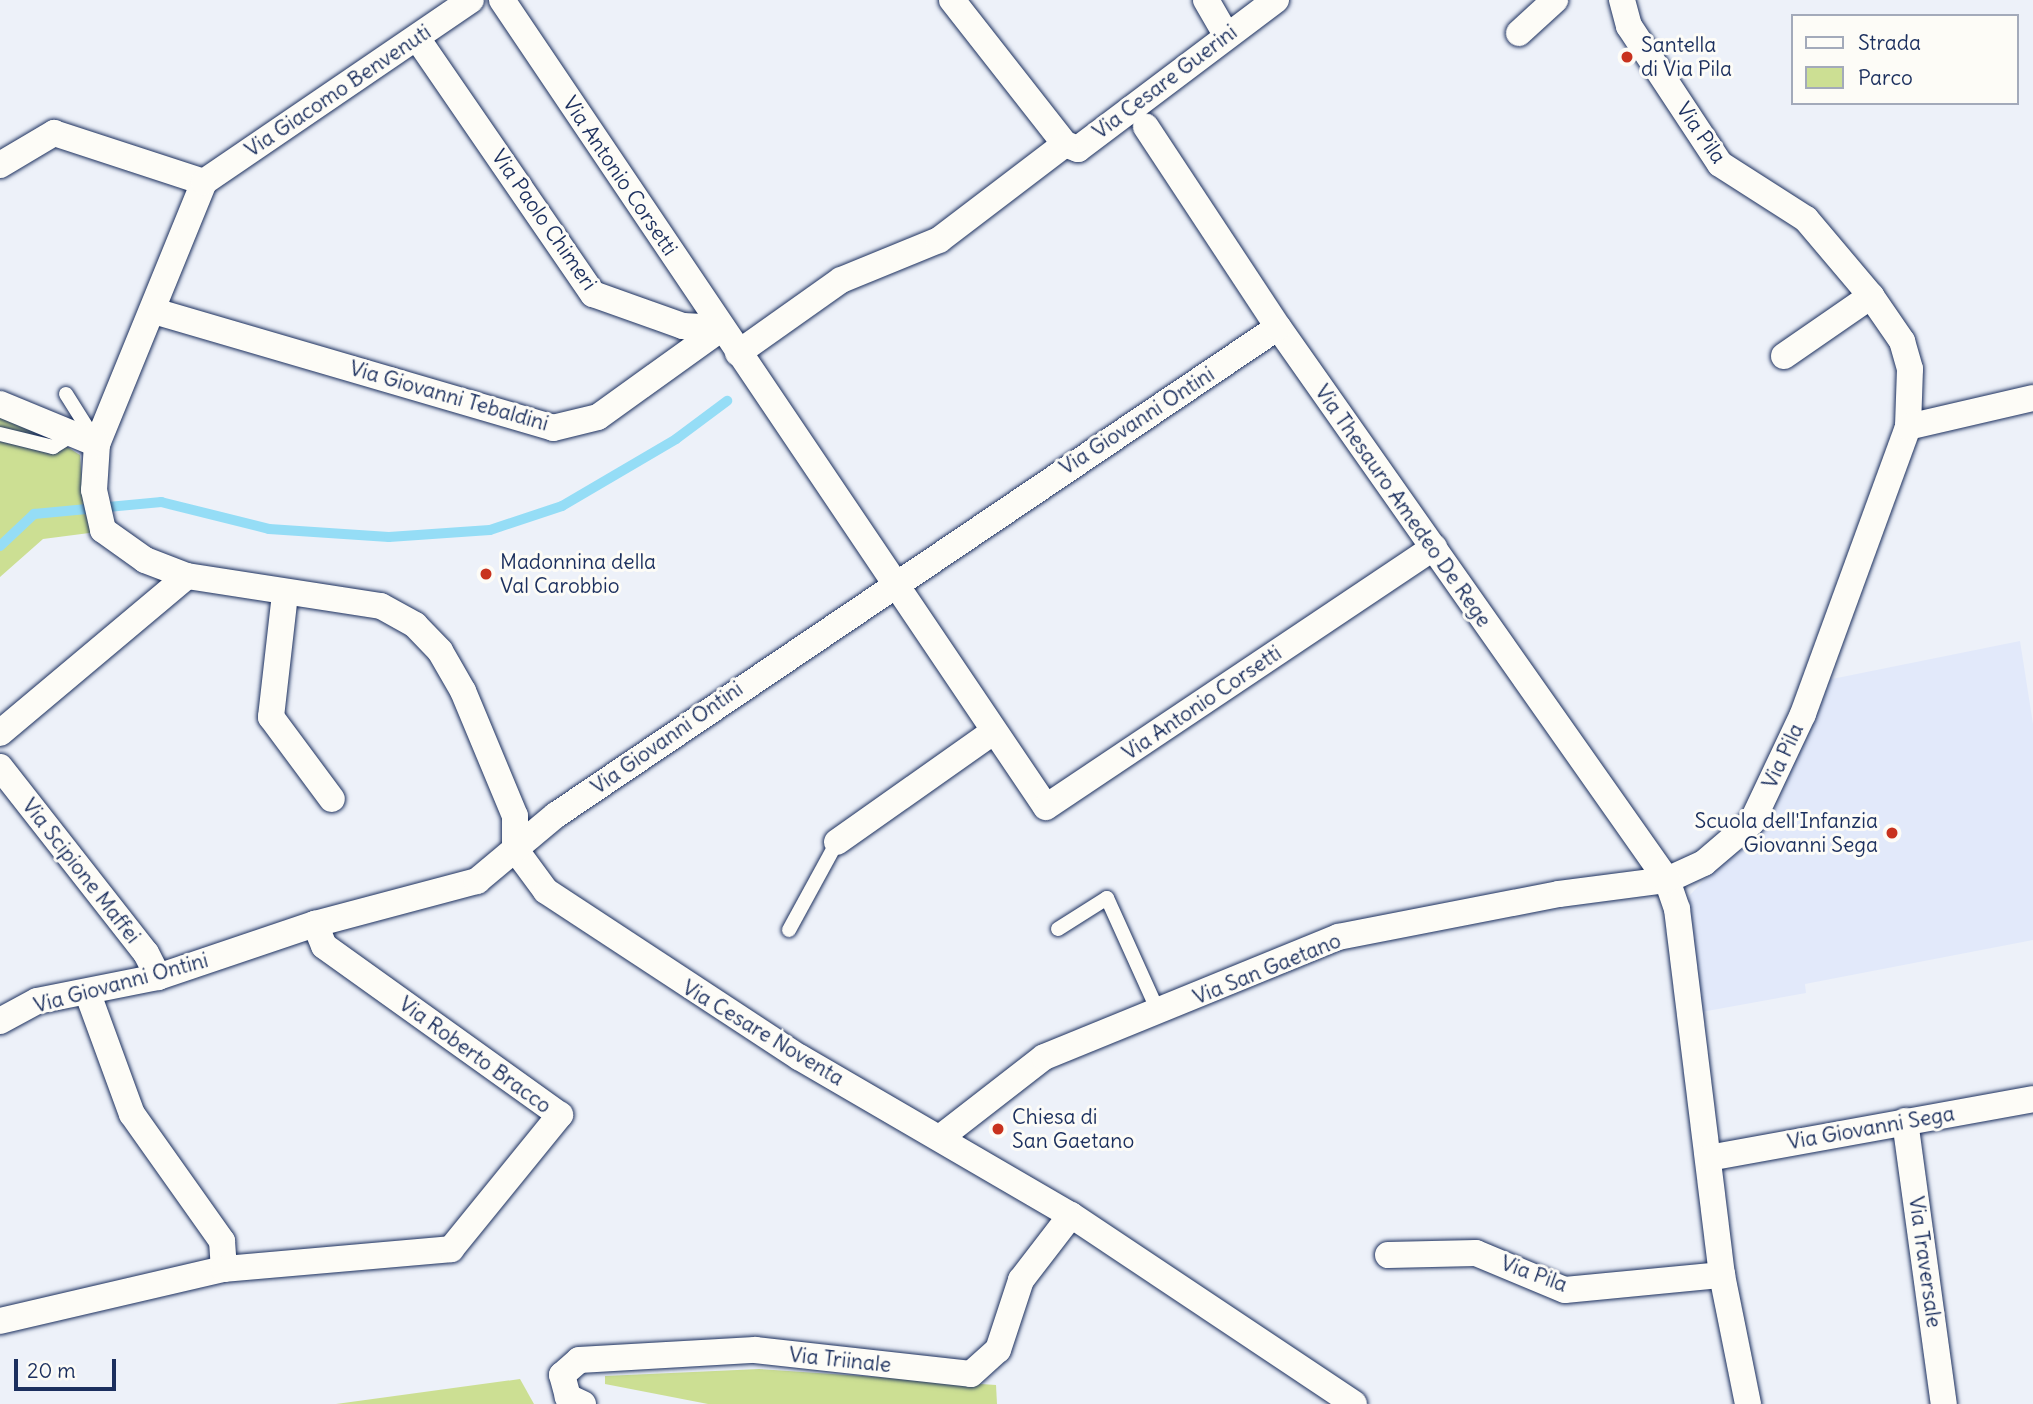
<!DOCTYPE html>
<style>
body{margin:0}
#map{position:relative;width:2033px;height:1404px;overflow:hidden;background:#edf1f9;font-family:Delius,sans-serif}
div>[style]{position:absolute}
.built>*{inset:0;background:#e2e9fa}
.green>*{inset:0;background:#ccdf93}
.stream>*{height:10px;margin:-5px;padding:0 5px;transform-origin:5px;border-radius:5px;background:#95ddf6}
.roads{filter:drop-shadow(0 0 2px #1b2f5e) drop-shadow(0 0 2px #1b2f5e)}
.lane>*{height:14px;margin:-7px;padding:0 7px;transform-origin:7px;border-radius:7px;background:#fdfcf7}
.street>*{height:26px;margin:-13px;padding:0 13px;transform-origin:13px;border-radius:13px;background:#fdfcf7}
.dots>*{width:19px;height:19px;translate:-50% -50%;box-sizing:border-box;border:4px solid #fdfcf7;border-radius:50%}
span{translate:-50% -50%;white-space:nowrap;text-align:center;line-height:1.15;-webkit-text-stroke:6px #fdfcf7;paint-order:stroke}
.poi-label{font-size:21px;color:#1b2f5e}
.left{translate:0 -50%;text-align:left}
.right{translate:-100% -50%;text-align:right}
.street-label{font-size:21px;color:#1b2f5e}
.legend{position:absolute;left:1791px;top:14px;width:228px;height:91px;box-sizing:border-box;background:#fdfcf7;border:2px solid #a3aaba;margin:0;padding:9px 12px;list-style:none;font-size:21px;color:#1b2f5e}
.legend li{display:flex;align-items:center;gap:14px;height:35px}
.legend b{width:35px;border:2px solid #a3aaba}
.scale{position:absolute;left:14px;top:1359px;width:102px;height:32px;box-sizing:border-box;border:4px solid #1b2f5e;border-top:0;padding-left:9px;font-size:21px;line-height:24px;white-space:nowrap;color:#1b2f5e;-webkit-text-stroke:5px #fdfcf7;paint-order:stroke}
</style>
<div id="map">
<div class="built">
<i style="clip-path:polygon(2020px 641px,2033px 724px,2033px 940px,1805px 984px,1806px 993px,1696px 1013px,1686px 907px,1690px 895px,1773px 809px,1822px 681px)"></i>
</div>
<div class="green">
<i style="clip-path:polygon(12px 412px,80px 455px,84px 512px,97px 532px,43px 539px,0 577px,0 418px)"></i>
<i style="clip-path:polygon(759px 1369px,996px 1385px,997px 1404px,708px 1404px,605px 1384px,605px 1376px)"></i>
<i style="clip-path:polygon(520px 1379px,534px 1404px,336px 1404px)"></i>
</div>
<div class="stream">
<i style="left:0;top:546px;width:47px;rotate:-43.3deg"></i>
<i style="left:34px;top:514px;width:128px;rotate:-5.4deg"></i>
<i style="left:161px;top:502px;width:111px;rotate:14deg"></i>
<i style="left:269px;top:529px;width:120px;rotate:3.8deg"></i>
<i style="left:389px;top:537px;width:101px;rotate:-4deg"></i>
<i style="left:490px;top:530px;width:76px;rotate:-18.4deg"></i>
<i style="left:562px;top:506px;width:132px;rotate:-30.4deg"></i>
<i style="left:676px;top:439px;width:64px;rotate:-36.7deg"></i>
</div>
<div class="roads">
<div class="lane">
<i style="left:66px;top:394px;width:54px;rotate:57.8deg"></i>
<i style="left:0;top:434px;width:55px;rotate:13.8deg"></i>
<i style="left:53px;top:447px;width:25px;rotate:-32deg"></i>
<i style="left:1058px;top:929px;width:58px;rotate:-32.3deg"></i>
<i style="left:1107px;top:898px;width:126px;rotate:65.7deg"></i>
<i style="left:789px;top:930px;width:100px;rotate:-61.4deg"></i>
</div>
<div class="street">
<i style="left:502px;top:0;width:973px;rotate:56.02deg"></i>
<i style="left:1046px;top:807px;width:467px;rotate:-33.8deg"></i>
<i style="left:952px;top:0;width:183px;rotate:51.9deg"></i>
<i style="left:1065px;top:144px;width:14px;rotate:21deg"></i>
<i style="left:1078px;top:149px;width:248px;rotate:-37deg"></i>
<i style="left:1206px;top:0;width:39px;rotate:60deg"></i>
<i style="left:1622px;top:0;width:27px;rotate:75deg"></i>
<i style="left:1629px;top:26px;width:165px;rotate:56.6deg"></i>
<i style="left:1720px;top:164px;width:102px;rotate:32.6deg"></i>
<i style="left:1806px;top:219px;width:101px;rotate:49.8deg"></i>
<i style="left:1871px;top:296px;width:55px;rotate:55.4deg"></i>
<i style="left:1902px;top:341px;width:29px;rotate:74deg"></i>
<i style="left:1910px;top:369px;width:58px;rotate:92deg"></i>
<i style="left:1908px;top:427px;width:306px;rotate:110.1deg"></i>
<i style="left:1803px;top:714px;width:119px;rotate:115.3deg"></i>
<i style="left:1752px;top:822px;width:63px;rotate:139.5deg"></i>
<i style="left:1704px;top:863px;width:41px;rotate:155.3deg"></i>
<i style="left:1667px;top:880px;width:31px;rotate:71deg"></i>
<i style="left:1677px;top:909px;width:369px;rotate:83deg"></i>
<i style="left:1722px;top:1275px;width:132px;rotate:78.6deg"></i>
<i style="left:1519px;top:33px;width:49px;rotate:-42.5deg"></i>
<i style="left:417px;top:38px;width:311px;rotate:55.5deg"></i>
<i style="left:593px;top:294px;width:96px;rotate:19.6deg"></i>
<i style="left:683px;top:326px;width:39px;rotate:3deg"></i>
<i style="left:0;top:165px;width:63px;rotate:-30.7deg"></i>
<i style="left:54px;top:133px;width:158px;rotate:18.1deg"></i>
<i style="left:204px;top:182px;width:283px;rotate:112.2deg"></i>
<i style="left:97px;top:444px;width:46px;rotate:93.7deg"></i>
<i style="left:94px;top:490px;width:41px;rotate:77.3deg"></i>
<i style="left:103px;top:530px;width:52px;rotate:35.5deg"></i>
<i style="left:145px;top:560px;width:45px;rotate:20.9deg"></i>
<i style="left:187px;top:576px;width:196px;rotate:8.8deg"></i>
<i style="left:381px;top:606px;width:39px;rotate:29deg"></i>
<i style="left:415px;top:625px;width:36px;rotate:46deg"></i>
<i style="left:440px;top:651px;width:46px;rotate:60.1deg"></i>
<i style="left:463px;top:691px;width:135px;rotate:67.4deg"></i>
<i style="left:515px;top:816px;width:33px;rotate:90deg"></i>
<i style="left:515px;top:849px;width:52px;rotate:53.6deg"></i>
<i style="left:546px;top:891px;width:303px;rotate:33.3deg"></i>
<i style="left:799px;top:1057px;width:315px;rotate:30.2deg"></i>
<i style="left:1071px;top:1215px;width:340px;rotate:33.7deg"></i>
<i style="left:204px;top:182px;width:323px;rotate:-34.3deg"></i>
<i style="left:154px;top:311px;width:416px;rotate:16.3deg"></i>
<i style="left:553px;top:428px;width:46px;rotate:-13.7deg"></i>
<i style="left:598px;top:417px;width:153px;rotate:-35.7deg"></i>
<i style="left:738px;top:353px;width:126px;rotate:-35.3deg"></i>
<i style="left:841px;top:280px;width:106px;rotate:-22.2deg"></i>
<i style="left:939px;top:240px;width:158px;rotate:-37.3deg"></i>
<i style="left:1784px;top:356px;width:106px;rotate:-34.6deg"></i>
<i style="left:0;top:404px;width:105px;rotate:22.4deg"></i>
<i style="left:1908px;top:427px;width:128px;rotate:-13.1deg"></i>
<i style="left:285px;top:594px;width:124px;rotate:96.5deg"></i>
<i style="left:271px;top:717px;width:102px;rotate:53.4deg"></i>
<i style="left:0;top:733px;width:244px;rotate:-40deg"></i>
<i style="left:0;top:767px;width:236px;rotate:51.9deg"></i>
<i style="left:146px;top:953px;width:27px;rotate:63deg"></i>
<i style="left:837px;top:842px;width:191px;rotate:-35.2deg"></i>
<i style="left:88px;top:994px;width:128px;rotate:69.9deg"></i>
<i style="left:132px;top:1114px;width:156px;rotate:54.7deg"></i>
<i style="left:222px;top:1241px;width:28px;rotate:86deg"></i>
<i style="left:0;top:1021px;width:42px;rotate:-28.4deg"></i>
<i style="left:37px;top:1001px;width:123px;rotate:-11.2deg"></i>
<i style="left:158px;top:977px;width:166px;rotate:-18.7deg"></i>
<i style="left:315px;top:924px;width:168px;rotate:-14.9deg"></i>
<i style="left:477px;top:881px;width:103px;rotate:-39.9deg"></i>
<i style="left:556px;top:815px;width:871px;rotate:-34.05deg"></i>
<i style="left:1905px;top:1121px;width:286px;rotate:82.2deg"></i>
<i style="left:941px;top:1137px;width:130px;rotate:-37.8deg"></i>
<i style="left:1044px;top:1057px;width:318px;rotate:-22.2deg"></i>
<i style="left:1338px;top:937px;width:225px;rotate:-11deg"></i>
<i style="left:1559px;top:894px;width:109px;rotate:-7.4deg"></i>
<i style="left:1667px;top:880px;width:676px;rotate:-125.12deg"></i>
<i style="left:1278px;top:327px;width:240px;rotate:-123.4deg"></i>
<i style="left:1709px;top:1158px;width:329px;rotate:-10.3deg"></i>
<i style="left:1388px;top:1255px;width:88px;rotate:-1.3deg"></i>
<i style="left:1476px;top:1253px;width:96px;rotate:22.6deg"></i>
<i style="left:1565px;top:1290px;width:158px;rotate:-5.5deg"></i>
<i style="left:0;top:1321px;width:230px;rotate:-13.1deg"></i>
<i style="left:224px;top:1269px;width:228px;rotate:-5deg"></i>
<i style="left:451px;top:1249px;width:173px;rotate:-50.9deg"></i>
<i style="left:560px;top:1115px;width:290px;rotate:-144.4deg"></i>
<i style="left:324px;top:946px;width:24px;rotate:-112deg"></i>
<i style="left:583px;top:1404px;width:17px;rotate:-155deg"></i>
<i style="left:568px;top:1397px;width:23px;rotate:-105deg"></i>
<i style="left:562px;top:1375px;width:23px;rotate:-41deg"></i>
<i style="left:579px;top:1360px;width:176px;rotate:-3.3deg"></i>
<i style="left:755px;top:1350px;width:217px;rotate:6.3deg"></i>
<i style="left:971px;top:1374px;width:36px;rotate:-42deg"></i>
<i style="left:998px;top:1350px;width:74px;rotate:-71.8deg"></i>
<i style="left:1021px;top:1280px;width:82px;rotate:-52.4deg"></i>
</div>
</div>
<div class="dots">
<i style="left:1627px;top:57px;background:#c8321e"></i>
<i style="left:486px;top:574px;background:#c8321e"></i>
<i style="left:1892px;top:833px;background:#c8321e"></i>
<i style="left:998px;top:1129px;background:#c8321e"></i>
</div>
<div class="poi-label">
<span class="left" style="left:1641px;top:57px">Santella<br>di Via Pila</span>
<span class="left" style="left:500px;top:574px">Madonnina della<br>Val Carobbio</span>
<span class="right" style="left:1878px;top:833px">Scuola dell'Infanzia<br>Giovanni Sega</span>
<span class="left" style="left:1012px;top:1129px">Chiesa di<br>San Gaetano</span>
</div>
<div class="street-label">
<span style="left:1165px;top:82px;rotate:-37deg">Via Cesare Guerini</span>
<span style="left:338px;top:91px;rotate:-34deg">Via Giacomo Benvenuti</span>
<span style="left:1701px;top:133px;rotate:55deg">Via Pila</span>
<span style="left:620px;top:176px;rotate:56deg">Via Antonio Corsetti</span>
<span style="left:544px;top:220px;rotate:55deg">Via Paolo Chimeri</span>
<span style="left:449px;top:396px;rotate:16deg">Via Giovanni Tebaldini</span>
<span style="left:1137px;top:421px;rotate:-33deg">Via Giovanni Ontini</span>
<span style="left:1403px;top:506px;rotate:55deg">Via Thesauro Amedeo De Rege</span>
<span style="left:1202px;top:703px;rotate:-34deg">Via Antonio Corsetti</span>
<span style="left:667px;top:738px;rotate:-35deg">Via Giovanni Ontini</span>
<span style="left:1783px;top:756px;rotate:-65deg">Via Pila</span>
<span style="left:81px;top:871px;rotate:52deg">Via Scipione Maffei</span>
<span style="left:1267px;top:969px;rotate:-22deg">Via San Gaetano</span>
<span style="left:121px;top:983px;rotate:-15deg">Via Giovanni Ontini</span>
<span style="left:763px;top:1033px;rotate:31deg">Via Cesare Noventa</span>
<span style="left:475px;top:1055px;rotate:36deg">Via Roberto Bracco</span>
<span style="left:1871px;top:1128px;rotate:-10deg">Via Giovanni Sega</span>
<span style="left:1925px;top:1262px;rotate:82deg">Via Traversale</span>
<span style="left:1534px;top:1274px;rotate:20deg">Via Pila</span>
<span style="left:840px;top:1360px;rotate:6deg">Via Triinale</span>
</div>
<ul class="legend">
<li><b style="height:9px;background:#fdfcf7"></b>Strada</li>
<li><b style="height:19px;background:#ccdf93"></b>Parco</li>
</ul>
<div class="scale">20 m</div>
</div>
